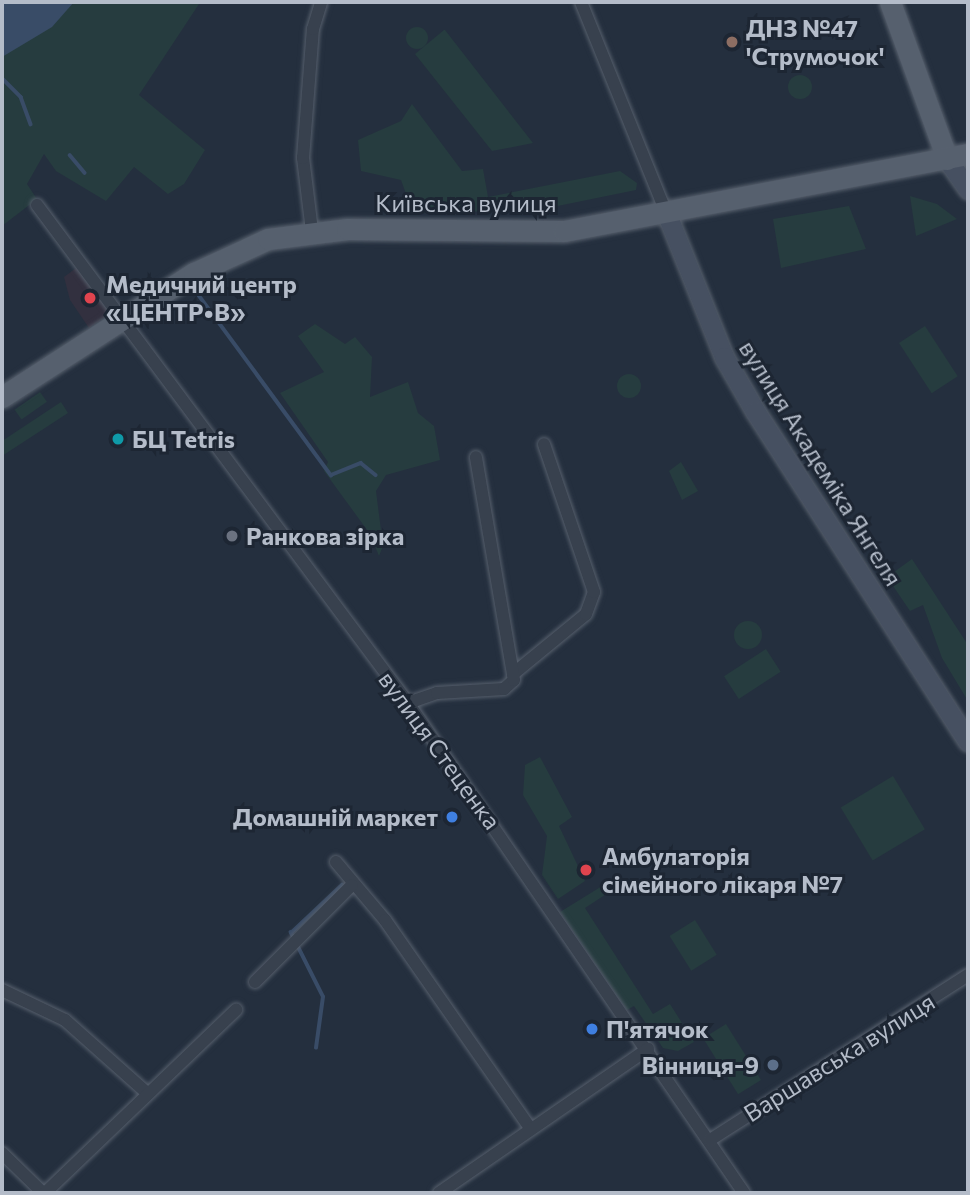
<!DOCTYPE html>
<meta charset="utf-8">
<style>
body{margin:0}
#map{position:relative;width:970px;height:1195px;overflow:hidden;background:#242f3e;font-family:Commissioner,sans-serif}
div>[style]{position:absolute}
.medical>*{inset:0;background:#32303f}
.green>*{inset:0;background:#263c3f;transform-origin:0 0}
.round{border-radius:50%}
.water>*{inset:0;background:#394c67}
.stream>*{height:3.5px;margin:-1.75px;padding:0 1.75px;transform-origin:1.75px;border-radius:1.75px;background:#394c67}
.roads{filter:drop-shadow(0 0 2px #565f6c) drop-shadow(0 0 2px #565f6c)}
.street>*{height:12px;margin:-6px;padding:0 6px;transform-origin:6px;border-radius:6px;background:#38414e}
.secondary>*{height:19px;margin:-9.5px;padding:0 9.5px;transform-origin:9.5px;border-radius:9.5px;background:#465061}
.primary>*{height:21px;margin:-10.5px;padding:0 10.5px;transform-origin:10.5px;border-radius:10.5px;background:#56606e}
.dots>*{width:19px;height:19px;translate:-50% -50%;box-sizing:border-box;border:4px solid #1d2633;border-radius:50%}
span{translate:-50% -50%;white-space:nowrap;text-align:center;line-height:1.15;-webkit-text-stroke:6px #1d2633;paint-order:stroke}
.poi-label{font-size:24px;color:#b4bcc9;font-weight:700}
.left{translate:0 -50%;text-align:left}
.right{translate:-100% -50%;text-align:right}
.street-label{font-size:24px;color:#b4bcc9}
.frame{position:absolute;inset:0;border:4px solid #b4bcc9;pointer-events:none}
</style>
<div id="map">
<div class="medical">
<i style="clip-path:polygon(83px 263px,117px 309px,89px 328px,70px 300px,64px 277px)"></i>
</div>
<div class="green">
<i style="clip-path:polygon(63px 2px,199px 4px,139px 95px,205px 150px,184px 184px,168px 194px,134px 167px,106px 201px,56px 171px,44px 154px,27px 184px,37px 199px,2px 226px,2px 38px)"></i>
<i class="round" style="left:406px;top:27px;width:22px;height:22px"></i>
<i style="clip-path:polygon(444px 30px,445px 30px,533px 143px,492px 151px,415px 54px)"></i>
<i class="round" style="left:788px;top:75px;width:24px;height:24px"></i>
<i style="clip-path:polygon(412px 104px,462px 171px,483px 169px,488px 197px,620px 171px,637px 183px,636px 190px,538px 210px,413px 213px,401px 180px,361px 171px,358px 140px,401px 121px)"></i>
<i style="clip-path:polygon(910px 196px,937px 204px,957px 219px,916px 236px)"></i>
<i style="clip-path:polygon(849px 206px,866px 249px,781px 268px,773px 219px)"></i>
<i style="clip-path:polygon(315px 324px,345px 344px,355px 337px,372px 357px,370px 397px,408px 382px,418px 413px,434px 426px,440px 460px,386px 475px,376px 491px,383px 546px,379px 556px,370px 534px,324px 471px,328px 462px,280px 393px,324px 372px,298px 336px)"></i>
<i style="left:925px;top:326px;width:60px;height:31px;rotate:57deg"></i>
<i class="round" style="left:617px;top:374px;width:24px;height:24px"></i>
<i style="left:40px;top:392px;width:12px;height:31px;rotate:55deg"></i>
<i style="clip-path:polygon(61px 402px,68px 413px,2px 456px,2px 441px)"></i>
<i style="clip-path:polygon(681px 462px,698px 491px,682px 500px,669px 471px)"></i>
<i style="clip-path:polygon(912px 559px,968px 645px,968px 701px,942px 658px,923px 605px,910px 611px,887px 577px)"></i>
<i class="round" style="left:734px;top:621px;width:28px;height:28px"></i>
<i style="left:766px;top:649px;width:27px;height:50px;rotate:57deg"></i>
<i style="clip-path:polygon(540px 757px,572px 817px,559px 826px,585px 881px,558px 899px,542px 875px,547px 836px,523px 795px,525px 765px)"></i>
<i style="left:893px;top:776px;width:62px;height:61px;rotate:59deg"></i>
<i style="clip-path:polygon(615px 878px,620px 885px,585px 908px,653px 1014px,670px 1004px,694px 1042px,678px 1051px,663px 1048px,634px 1006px,627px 1010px,560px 912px)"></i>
<i style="left:695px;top:920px;width:41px;height:30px;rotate:58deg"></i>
<i style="left:726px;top:1024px;width:66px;height:27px;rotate:58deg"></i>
</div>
<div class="water">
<i style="clip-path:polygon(2px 2px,74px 2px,52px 27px,2px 57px)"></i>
</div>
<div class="stream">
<i style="left:2px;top:78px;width:27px;rotate:45deg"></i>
<i style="left:21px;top:97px;width:29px;rotate:70deg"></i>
<i style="left:70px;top:155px;width:23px;rotate:50deg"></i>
<i style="left:198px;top:294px;width:225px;rotate:53.7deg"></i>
<i style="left:331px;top:475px;width:32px;rotate:-22deg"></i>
<i style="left:361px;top:463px;width:19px;rotate:39deg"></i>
<i style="left:316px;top:1048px;width:51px;rotate:-82.2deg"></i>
<i style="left:323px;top:997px;width:72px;rotate:-116.6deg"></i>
<i style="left:291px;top:933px;width:70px;rotate:-43.3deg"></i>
</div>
<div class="roads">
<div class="street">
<i style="left:581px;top:2px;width:227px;rotate:68deg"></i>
<i style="left:37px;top:205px;width:621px;rotate:53.31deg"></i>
<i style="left:408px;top:703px;width:594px;rotate:55.56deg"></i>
<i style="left:312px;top:231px;width:74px;rotate:-97deg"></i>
<i style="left:303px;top:158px;width:129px;rotate:-85.6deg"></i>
<i style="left:313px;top:29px;width:28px;rotate:-73deg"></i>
<i style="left:513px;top:674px;width:94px;rotate:-39.4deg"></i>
<i style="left:586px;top:614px;width:23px;rotate:-70deg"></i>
<i style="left:594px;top:592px;width:156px;rotate:-108.7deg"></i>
<i style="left:408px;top:703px;width:31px;rotate:-19deg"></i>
<i style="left:437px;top:693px;width:67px;rotate:-3.4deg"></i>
<i style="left:504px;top:689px;width:13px;rotate:-42deg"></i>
<i style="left:514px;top:680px;width:226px;rotate:-99.7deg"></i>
<i style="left:336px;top:862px;width:76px;rotate:49.8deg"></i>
<i style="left:385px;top:920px;width:254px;rotate:55.1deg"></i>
<i style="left:255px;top:982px;width:137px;rotate:-45deg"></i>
<i style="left:2px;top:990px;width:70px;rotate:25.5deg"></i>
<i style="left:65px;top:1020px;width:111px;rotate:41.7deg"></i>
<i style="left:710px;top:1140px;width:306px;rotate:-32.6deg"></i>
<i style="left:2px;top:1153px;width:57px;rotate:44.3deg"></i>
<i style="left:45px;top:1193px;width:265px;rotate:-43.8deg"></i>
<i style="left:439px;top:1193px;width:254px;rotate:-34.6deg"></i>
</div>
<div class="secondary">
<i style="left:947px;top:159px;width:37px;rotate:55deg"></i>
<i style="left:666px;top:212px;width:156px;rotate:68.2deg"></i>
<i style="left:724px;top:357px;width:62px;rotate:60.1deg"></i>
<i style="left:755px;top:411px;width:393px;rotate:57.2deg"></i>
</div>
<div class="primary">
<i style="left:890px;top:2px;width:167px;rotate:70deg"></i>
<i style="left:2px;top:397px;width:229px;rotate:-32.9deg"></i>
<i style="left:194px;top:273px;width:81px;rotate:-24.7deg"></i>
<i style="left:268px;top:239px;width:80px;rotate:-7.2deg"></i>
<i style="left:347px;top:229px;width:217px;rotate:0.5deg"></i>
<i style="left:564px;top:231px;width:411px;rotate:-10.8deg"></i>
</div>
</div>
<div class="dots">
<i style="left:732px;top:42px;background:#8d6e63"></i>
<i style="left:90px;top:298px;background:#e0444e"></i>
<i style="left:118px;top:439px;background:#0f9aa8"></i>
<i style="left:232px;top:536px;background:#6b7280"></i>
<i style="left:452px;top:817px;background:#3f7fe0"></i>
<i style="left:586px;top:870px;background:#e0444e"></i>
<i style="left:592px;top:1029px;background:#3f7fe0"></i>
<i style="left:773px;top:1065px;background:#5c6f8a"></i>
</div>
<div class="poi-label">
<span class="left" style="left:746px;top:42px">ДНЗ №47<br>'Струмочок'</span>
<span class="left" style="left:106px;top:298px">Медичний центр<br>«ЦЕНТР•В»</span>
<span class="left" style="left:132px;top:439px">БЦ Tetris</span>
<span class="left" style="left:246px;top:536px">Ранкова зірка</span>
<span class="right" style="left:438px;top:817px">Домашній маркет</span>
<span class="left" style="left:602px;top:870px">Амбулаторія<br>сімейного лікаря №7</span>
<span class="left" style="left:606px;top:1029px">П'ятячок</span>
<span class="right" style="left:759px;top:1065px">Вінниця-9</span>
</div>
<div class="street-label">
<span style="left:466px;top:203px">Київська вулиця</span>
<span style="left:821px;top:463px;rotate:58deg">вулиця Академіка Янгеля</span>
<span style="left:440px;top:750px;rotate:54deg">вулиця Стеценка</span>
<span style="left:839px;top:1057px;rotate:-32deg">Варшавська вулиця</span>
</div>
<div class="frame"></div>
</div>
